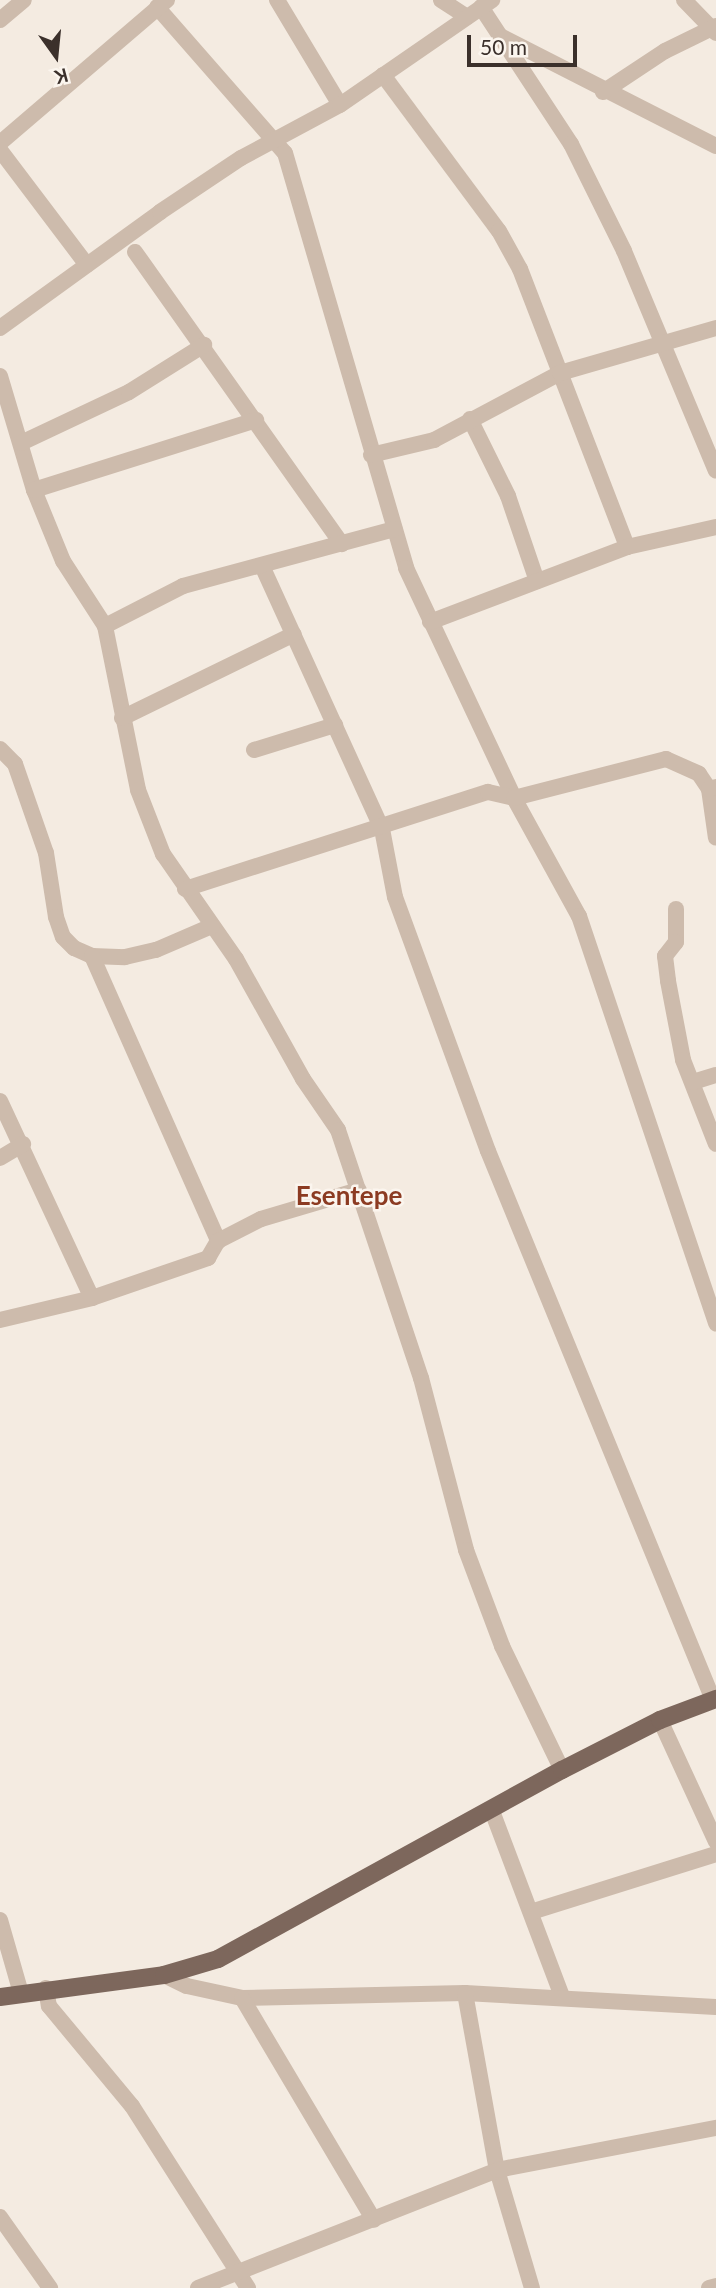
<!DOCTYPE html>
<style>
body{margin:0}
#map{position:relative;width:716px;height:2288px;overflow:hidden;background:#f4ebe1;font-family:Lato,sans-serif}
div>[style]{position:absolute}
.minor>*{height:16px;margin:-8px;padding:0 8px;transform-origin:8px;border-radius:8px;background:#cdbbac}
.major>*{height:18px;margin:-9px;padding:0 9px;transform-origin:9px;border-radius:9px;background:#7d675c}
span{translate:-50% -50%;white-space:nowrap;text-align:center;line-height:1.15;-webkit-text-stroke:5px #fbf5ee;paint-order:stroke}
.district-label{font-size:26px;color:#8c3b22;font-weight:700}
.north{position:absolute;left:21px;top:21px;width:70px;height:70px;-webkit-text-stroke:5px #fbf5ee;paint-order:stroke;rotate:165deg;font-size:19px;font-weight:700;line-height:28px;text-align:center;color:#3b302b}
.north::after{content:'';display:block;margin:auto;width:24px;height:32px;background:#3b302b;clip-path:polygon(50% 0,100% 100%,50% 72%,0 100%)}
.scale{position:absolute;left:467px;top:35px;width:110px;height:32px;box-sizing:border-box;border:4px solid #3b302b;border-top:0;padding-left:9px;font-size:21px;line-height:24px;white-space:nowrap;color:#3b302b;-webkit-text-stroke:5px #fbf5ee;paint-order:stroke}
</style>
<div id="map">
<div class="minor">
<i style="left:277px;top:0;width:122px;rotate:59deg"></i>
<i style="left:441px;top:0;width:31px;rotate:33deg"></i>
<i style="left:684px;top:0;width:46px;rotate:45.9deg"></i>
<i style="left:157px;top:7px;width:194px;rotate:48.8deg"></i>
<i style="left:285px;top:153px;width:432px;rotate:73.7deg"></i>
<i style="left:406px;top:568px;width:254px;rotate:64.8deg"></i>
<i style="left:514px;top:798px;width:135px;rotate:61.2deg"></i>
<i style="left:579px;top:916px;width:430px;rotate:71.4deg"></i>
<i style="left:481px;top:7px;width:164px;rotate:56.7deg"></i>
<i style="left:571px;top:144px;width:119px;rotate:63.6deg"></i>
<i style="left:624px;top:251px;width:238px;rotate:67.3deg"></i>
<i style="left:0;top:20px;width:31px;rotate:-40deg"></i>
<i style="left:500px;top:36px;width:242px;rotate:27deg"></i>
<i style="left:383px;top:75px;width:194px;rotate:53.4deg"></i>
<i style="left:499px;top:231px;width:43px;rotate:61.1deg"></i>
<i style="left:520px;top:269px;width:298px;rotate:68.9deg"></i>
<i style="left:603px;top:92px;width:74px;rotate:-33.5deg"></i>
<i style="left:665px;top:51px;width:57px;rotate:-26.1deg"></i>
<i style="left:0;top:143px;width:220px;rotate:-40.6deg"></i>
<i style="left:0;top:150px;width:144px;rotate:52.9deg"></i>
<i style="left:135px;top:252px;width:358px;rotate:54.7deg"></i>
<i style="left:0;top:328px;width:198px;rotate:-35.9deg"></i>
<i style="left:160px;top:212px;width:97px;rotate:-33.7deg"></i>
<i style="left:241px;top:158px;width:112px;rotate:-28.2deg"></i>
<i style="left:340px;top:105px;width:185px;rotate:-34.6deg"></i>
<i style="left:0;top:376px;width:119px;rotate:73.4deg"></i>
<i style="left:34px;top:490px;width:77px;rotate:67.8deg"></i>
<i style="left:63px;top:561px;width:77px;rotate:57.1deg"></i>
<i style="left:105px;top:626px;width:167px;rotate:78.6deg"></i>
<i style="left:138px;top:790px;width:69px;rotate:68.7deg"></i>
<i style="left:163px;top:854px;width:128px;rotate:55.2deg"></i>
<i style="left:236px;top:959px;width:137px;rotate:60.8deg"></i>
<i style="left:303px;top:1079px;width:62px;rotate:55.5deg"></i>
<i style="left:338px;top:1130px;width:262px;rotate:71.5deg"></i>
<i style="left:421px;top:1378px;width:178px;rotate:75.3deg"></i>
<i style="left:466px;top:1550px;width:103px;rotate:69.4deg"></i>
<i style="left:502px;top:1646px;width:138px;rotate:64.2deg"></i>
<i style="left:470px;top:419px;width:86px;rotate:63.7deg"></i>
<i style="left:508px;top:496px;width:90px;rotate:71.2deg"></i>
<i style="left:21px;top:443px;width:119px;rotate:-25.3deg"></i>
<i style="left:129px;top:392px;width:89px;rotate:-32.1deg"></i>
<i style="left:371px;top:455px;width:65px;rotate:-13.4deg"></i>
<i style="left:434px;top:440px;width:143px;rotate:-28deg"></i>
<i style="left:560px;top:373px;width:162px;rotate:-16.1deg"></i>
<i style="left:34px;top:490px;width:233px;rotate:-17.5deg"></i>
<i style="left:263px;top:568px;width:287px;rotate:65.5deg"></i>
<i style="left:382px;top:829px;width:69px;rotate:79.2deg"></i>
<i style="left:395px;top:897px;width:270px;rotate:69.9deg"></i>
<i style="left:488px;top:1151px;width:593px;rotate:67.71deg"></i>
<i style="left:430px;top:622px;width:211px;rotate:-20.8deg"></i>
<i style="left:627px;top:547px;width:91px;rotate:-12.7deg"></i>
<i style="left:105px;top:626px;width:88px;rotate:-27.1deg"></i>
<i style="left:183px;top:586px;width:219px;rotate:-15.1deg"></i>
<i style="left:122px;top:718px;width:191px;rotate:-26deg"></i>
<i style="left:0;top:749px;width:21px;rotate:45deg"></i>
<i style="left:15px;top:764px;width:94px;rotate:70.8deg"></i>
<i style="left:46px;top:853px;width:65px;rotate:81.1deg"></i>
<i style="left:56px;top:917px;width:21px;rotate:71deg"></i>
<i style="left:63px;top:937px;width:16px;rotate:45deg"></i>
<i style="left:74px;top:948px;width:20px;rotate:24deg"></i>
<i style="left:92px;top:956px;width:33px;rotate:2deg"></i>
<i style="left:125px;top:957px;width:32px;rotate:-13deg"></i>
<i style="left:156px;top:950px;width:61px;rotate:-23.2deg"></i>
<i style="left:254px;top:750px;width:85px;rotate:-17.2deg"></i>
<i style="left:709px;top:789px;width:49px;rotate:81.9deg"></i>
<i style="left:185px;top:889px;width:318px;rotate:-17.8deg"></i>
<i style="left:488px;top:792px;width:27px;rotate:13deg"></i>
<i style="left:514px;top:798px;width:157px;rotate:-14.4deg"></i>
<i style="left:666px;top:759px;width:36px;rotate:24deg"></i>
<i style="left:699px;top:774px;width:18px;rotate:56deg"></i>
<i style="left:709px;top:789px;width:7px;rotate:-16deg"></i>
<i style="left:676px;top:909px;width:33px;rotate:90deg"></i>
<i style="left:676px;top:942px;width:18px;rotate:128deg"></i>
<i style="left:665px;top:956px;width:25px;rotate:83deg"></i>
<i style="left:668px;top:981px;width:80px;rotate:79.2deg"></i>
<i style="left:683px;top:1060px;width:90px;rotate:68.6deg"></i>
<i style="left:92px;top:956px;width:312px;rotate:66.1deg"></i>
<i style="left:693px;top:1082px;width:24px;rotate:-17deg"></i>
<i style="left:0;top:1101px;width:217px;rotate:65deg"></i>
<i style="left:0;top:1158px;width:27px;rotate:-31deg"></i>
<i style="left:0;top:1320px;width:95px;rotate:-13.4deg"></i>
<i style="left:92px;top:1298px;width:123px;rotate:-19deg"></i>
<i style="left:208px;top:1258px;width:20px;rotate:-60deg"></i>
<i style="left:218px;top:1241px;width:48px;rotate:-27.1deg"></i>
<i style="left:261px;top:1219px;width:102px;rotate:-16.5deg"></i>
<i style="left:660px;top:1720px;width:134px;rotate:65.3deg"></i>
<i style="left:492px;top:1811px;width:198px;rotate:69.3deg"></i>
<i style="left:531px;top:1912px;width:194px;rotate:-17.4deg"></i>
<i style="left:0;top:1920px;width:76px;rotate:74deg"></i>
<i style="left:164px;top:1975px;width:25px;rotate:26deg"></i>
<i style="left:187px;top:1986px;width:56px;rotate:12.3deg"></i>
<i style="left:242px;top:1998px;width:223px;rotate:-1.3deg"></i>
<i style="left:465px;top:1993px;width:251px;rotate:3.2deg"></i>
<i style="left:46px;top:1988px;width:18px;rotate:81deg"></i>
<i style="left:49px;top:2006px;width:130px;rotate:50.3deg"></i>
<i style="left:132px;top:2106px;width:216px;rotate:57.5deg"></i>
<i style="left:465px;top:1993px;width:180px;rotate:79.8deg"></i>
<i style="left:497px;top:2170px;width:123px;rotate:73.5deg"></i>
<i style="left:242px;top:1998px;width:258px;rotate:59.3deg"></i>
<i style="left:0;top:2217px;width:87px;rotate:54.8deg"></i>
<i style="left:198px;top:2288px;width:321px;rotate:-21.5deg"></i>
<i style="left:497px;top:2170px;width:223px;rotate:-10.9deg"></i>
<i style="left:709px;top:2288px;width:7px;rotate:-16deg"></i>
</div>
<div class="major">
<i style="left:0;top:1997px;width:165px;rotate:-7.6deg"></i>
<i style="left:164px;top:1975px;width:56px;rotate:-16.5deg"></i>
<i style="left:218px;top:1959px;width:393px;rotate:-28.8deg"></i>
<i style="left:562px;top:1770px;width:110px;rotate:-27deg"></i>
<i style="left:660px;top:1720px;width:60px;rotate:-20.6deg"></i>
</div>
<div class="district-label">
<span style="left:349px;top:1196px">Esentepe</span>
</div>
<div class="north">K</div>
<div class="scale">50 m</div>
</div>
